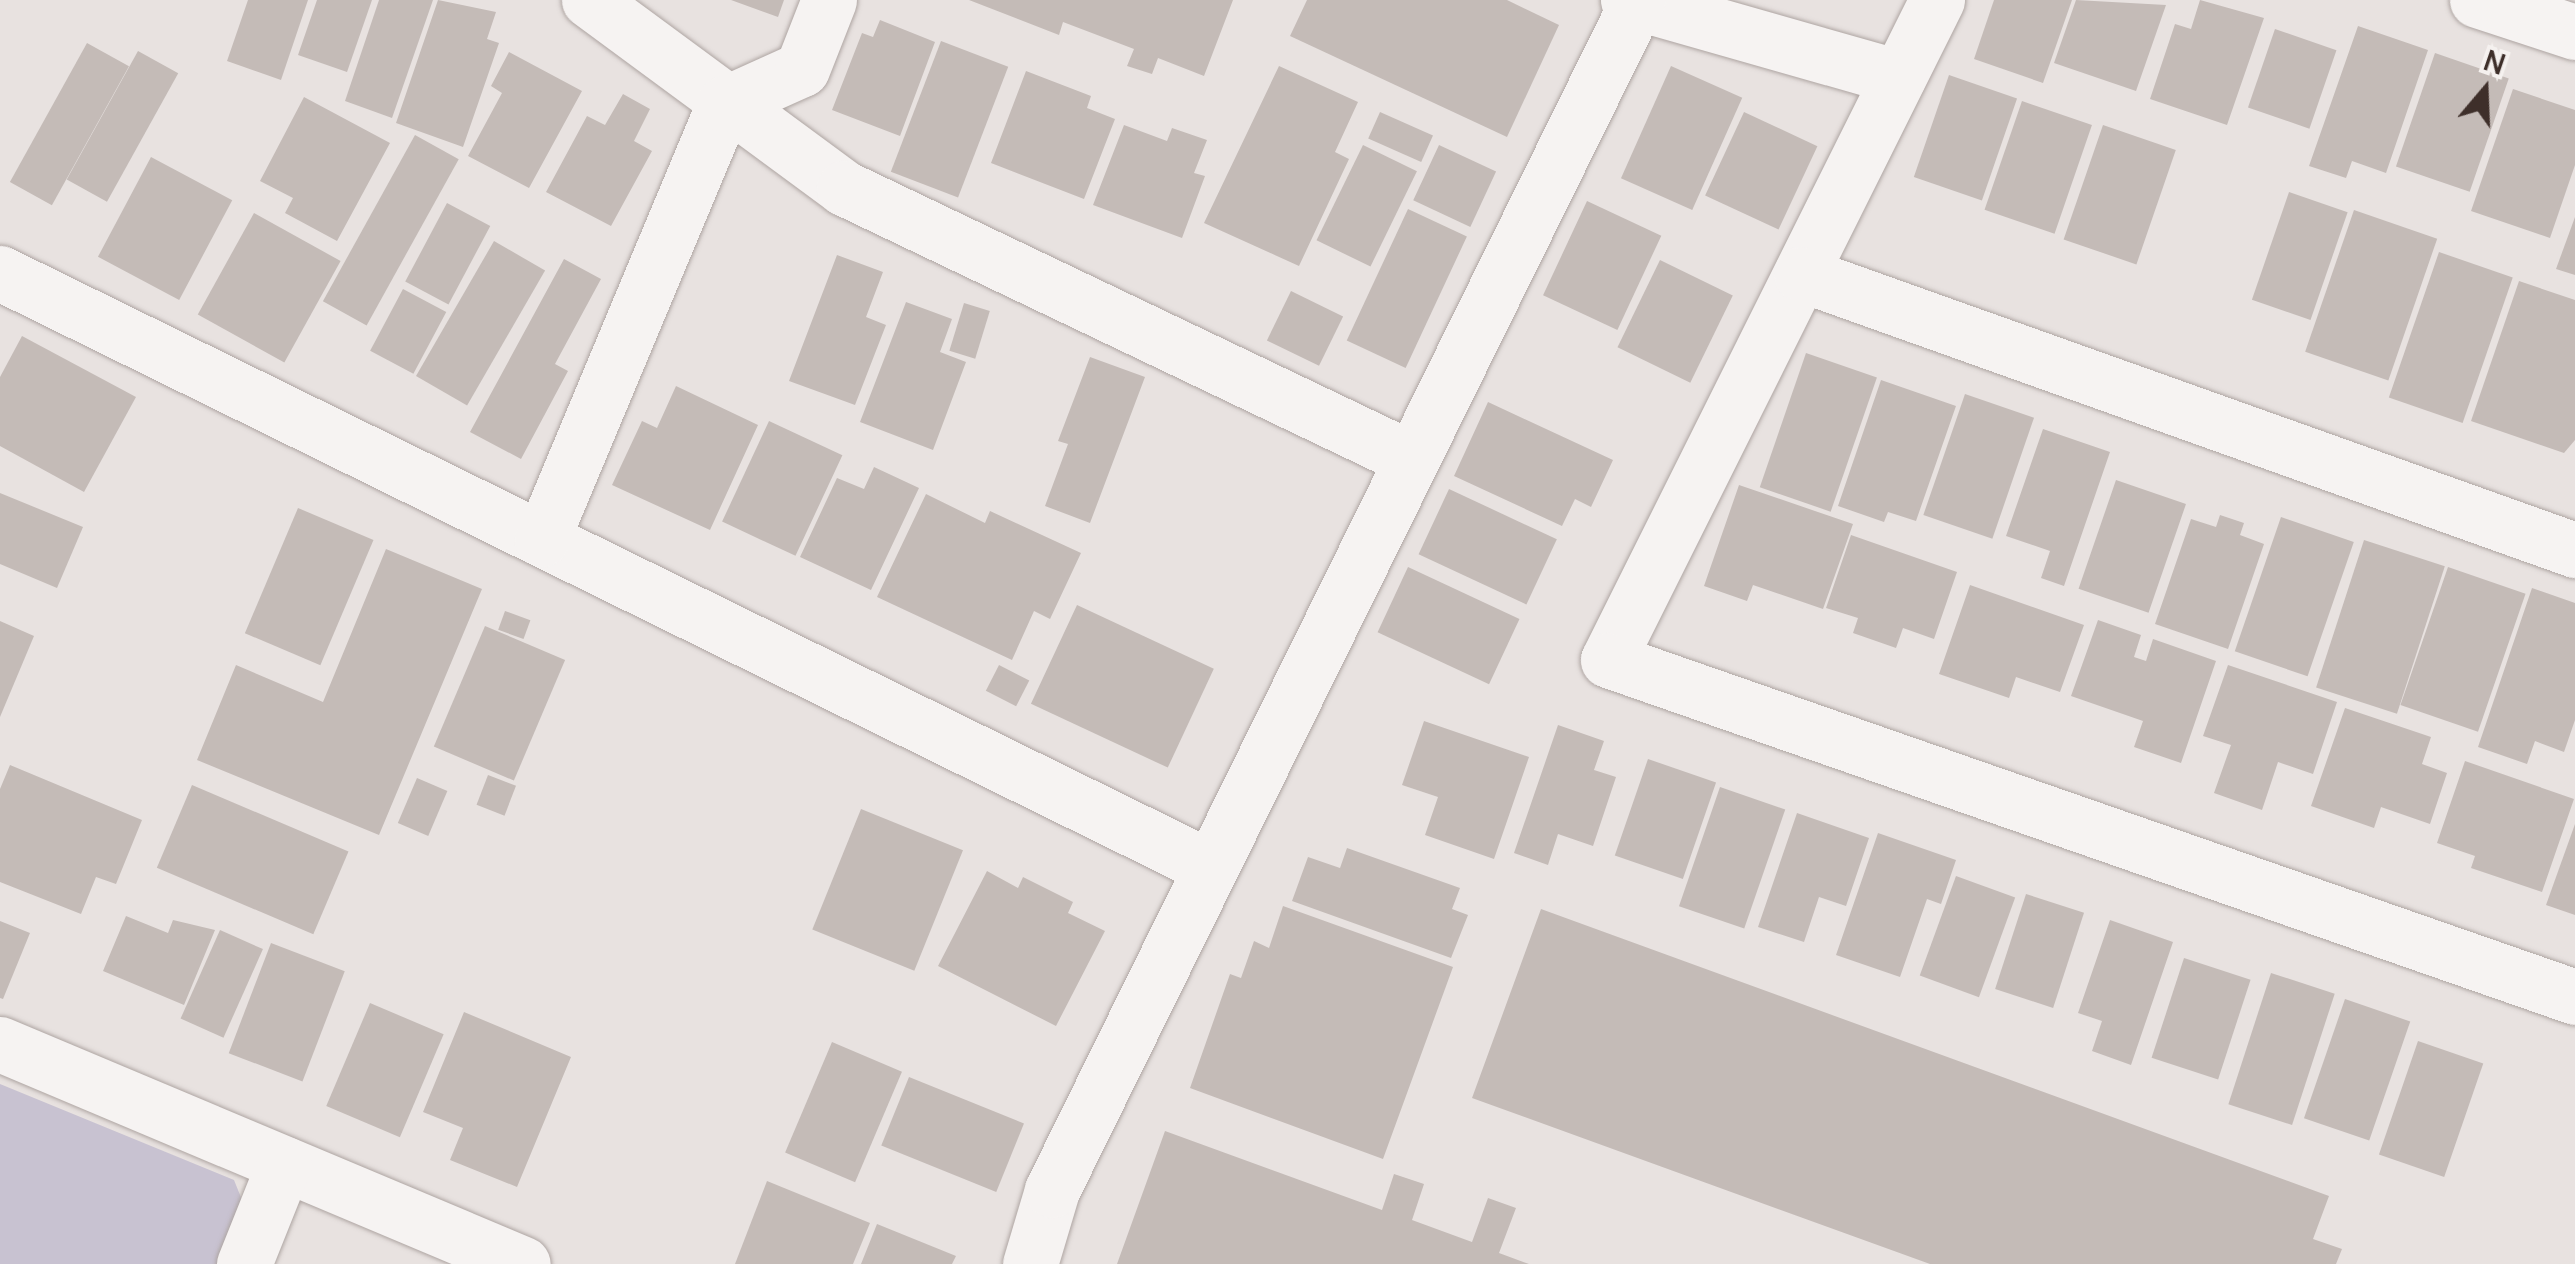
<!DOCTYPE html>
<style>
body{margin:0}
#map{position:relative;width:2575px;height:1264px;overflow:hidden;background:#e8e2e0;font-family:Manrope,sans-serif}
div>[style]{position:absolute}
.green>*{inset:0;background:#c8c2d1}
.building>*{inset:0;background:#c4bbb7;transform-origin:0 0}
.roads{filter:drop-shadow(0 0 2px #aea5a2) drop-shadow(0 0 2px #aea5a2)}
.street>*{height:55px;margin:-27.5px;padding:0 27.5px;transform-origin:27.5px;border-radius:27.5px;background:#f6f3f2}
span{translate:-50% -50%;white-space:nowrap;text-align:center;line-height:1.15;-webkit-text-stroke:9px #f5f1ef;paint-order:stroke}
.north{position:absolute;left:2435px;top:40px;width:100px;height:100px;-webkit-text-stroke:8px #f5f1ef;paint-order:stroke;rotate:19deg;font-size:28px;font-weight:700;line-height:40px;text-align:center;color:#3e2f2a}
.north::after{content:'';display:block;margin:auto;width:35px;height:45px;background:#3e2f2a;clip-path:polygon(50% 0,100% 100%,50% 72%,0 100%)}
</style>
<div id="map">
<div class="green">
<i style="clip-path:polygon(0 1084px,234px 1180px,248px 1215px,228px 1264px,0 1264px)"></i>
</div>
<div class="building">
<i style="clip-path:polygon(248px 0,308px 0,281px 80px,227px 61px)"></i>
<i style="clip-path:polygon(317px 0,372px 0,347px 72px,298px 55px)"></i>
<i style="clip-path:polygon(379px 0,433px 0,392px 118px,345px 101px)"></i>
<i style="clip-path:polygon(438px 0,496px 12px,487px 39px,499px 43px,463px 147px,396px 123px)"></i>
<i style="clip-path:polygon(731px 0,784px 0,778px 17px)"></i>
<i style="clip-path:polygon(969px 0,1233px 0,1204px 76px,1158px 58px,1152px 74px,1127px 66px,1134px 49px,1063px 22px,1059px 35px)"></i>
<i style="clip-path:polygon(1307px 0,1507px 0,1559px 25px,1507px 137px,1290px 36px)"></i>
<i style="clip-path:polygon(1994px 0,2072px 0,2043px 83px,1974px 59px)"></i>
<i style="clip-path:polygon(2076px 0,2166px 5px,2136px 91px,2054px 63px)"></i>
<i style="clip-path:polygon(2200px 0,2264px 18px,2227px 125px,2150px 99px,2175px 24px,2191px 29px)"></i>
<i style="clip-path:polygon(880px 20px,935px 42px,900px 136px,832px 110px,862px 33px,873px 37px)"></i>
<i style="clip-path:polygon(2358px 26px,2428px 50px,2386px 173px,2352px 161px,2346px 178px,2309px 166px)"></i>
<i style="left:2275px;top:29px;width:65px;height:83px;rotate:19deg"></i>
<i style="left:941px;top:41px;width:72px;height:140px;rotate:21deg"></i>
<i style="left:87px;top:43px;width:48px;height:159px;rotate:29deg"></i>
<i style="left:138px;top:51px;width:46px;height:147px;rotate:29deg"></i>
<i style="clip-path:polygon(509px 52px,582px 91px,529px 188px,468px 156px,502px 93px,491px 86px)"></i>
<i style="left:2435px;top:53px;width:78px;height:120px;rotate:19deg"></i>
<i style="clip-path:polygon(1279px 66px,1358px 102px,1335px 152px,1349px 159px,1299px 266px,1204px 223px)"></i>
<i style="left:1671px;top:66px;width:78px;height:123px;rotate:24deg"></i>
<i style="clip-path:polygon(1026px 71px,1091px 96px,1087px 108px,1115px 119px,1084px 199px,991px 163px)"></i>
<i style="left:1949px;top:75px;width:72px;height:108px;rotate:19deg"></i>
<i style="clip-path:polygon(2513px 89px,2575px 110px,2575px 165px,2550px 238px,2471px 211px)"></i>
<i style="clip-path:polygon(623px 94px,650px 109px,634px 141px,652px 151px,611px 226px,546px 192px,587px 116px,605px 125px)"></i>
<i style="clip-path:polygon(304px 97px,390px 143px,337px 241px,285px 213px,293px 198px,260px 181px)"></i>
<i style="left:2022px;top:101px;width:74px;height:115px;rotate:19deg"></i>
<i style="left:1380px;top:112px;width:58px;height:29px;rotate:24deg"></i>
<i style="left:1744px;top:112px;width:81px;height:92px;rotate:25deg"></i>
<i style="clip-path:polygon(1124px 125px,1167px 141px,1172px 128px,1207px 140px,1194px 173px,1205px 176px,1182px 238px,1093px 205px)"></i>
<i style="left:2103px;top:125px;width:77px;height:121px;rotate:19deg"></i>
<i style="left:415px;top:135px;width:50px;height:190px;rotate:29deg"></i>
<i style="left:1363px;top:145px;width:60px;height:106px;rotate:26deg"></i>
<i style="left:1439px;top:145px;width:63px;height:61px;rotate:25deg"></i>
<i style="left:151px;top:157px;width:92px;height:113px;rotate:28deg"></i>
<i style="left:2289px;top:192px;width:62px;height:114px;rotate:19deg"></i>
<i style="left:1587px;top:201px;width:82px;height:104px;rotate:25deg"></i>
<i style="left:447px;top:203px;width:49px;height:89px;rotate:28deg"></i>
<i style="left:1408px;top:209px;width:65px;height:145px;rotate:25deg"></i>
<i style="left:2354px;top:210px;width:88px;height:150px;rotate:19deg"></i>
<i style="left:254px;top:213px;width:99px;height:116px;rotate:29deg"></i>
<i style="clip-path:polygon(2575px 217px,2575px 275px,2556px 269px)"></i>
<i style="left:494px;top:241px;width:59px;height:156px;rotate:30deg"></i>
<i style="left:2439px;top:252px;width:78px;height:154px;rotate:19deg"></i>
<i style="clip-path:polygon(837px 255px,883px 272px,866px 317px,886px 325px,855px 405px,789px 381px)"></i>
<i style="clip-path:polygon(564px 259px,601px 279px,555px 364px,568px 371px,521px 459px,470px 432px)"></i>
<i style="left:1660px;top:260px;width:81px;height:97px;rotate:26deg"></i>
<i style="clip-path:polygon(2519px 281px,2575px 300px,2575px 440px,2564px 453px,2471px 421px)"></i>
<i style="left:403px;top:289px;width:49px;height:70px;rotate:28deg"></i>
<i style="left:1291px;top:291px;width:58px;height:55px;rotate:26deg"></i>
<i style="clip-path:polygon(906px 302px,952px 319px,940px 352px,966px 362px,933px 450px,860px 422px)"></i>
<i style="left:964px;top:303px;width:27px;height:50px;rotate:17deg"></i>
<i style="clip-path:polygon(22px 336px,136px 397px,84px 492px,0 446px,0 377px)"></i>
<i style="left:1806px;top:353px;width:75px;height:142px;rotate:19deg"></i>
<i style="clip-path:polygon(1090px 357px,1145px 377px,1090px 523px,1045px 506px,1068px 444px,1058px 441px)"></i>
<i style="clip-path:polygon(1881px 380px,1956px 406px,1916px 521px,1888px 512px,1884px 522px,1838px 506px)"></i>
<i style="clip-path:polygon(676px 386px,758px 425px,710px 530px,612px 485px,642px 421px,657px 428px)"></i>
<i style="left:1965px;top:394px;width:73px;height:128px;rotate:19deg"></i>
<i style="clip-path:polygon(1488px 402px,1613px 460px,1591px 507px,1575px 499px,1562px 526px,1454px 476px)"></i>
<i style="left:769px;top:421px;width:81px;height:111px;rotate:25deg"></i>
<i style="clip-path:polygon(2043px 429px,2110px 452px,2064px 586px,2041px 578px,2050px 551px,2006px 536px)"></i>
<i style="clip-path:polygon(874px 467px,919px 488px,871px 590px,800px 557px,837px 478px,864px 489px)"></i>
<i style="left:2116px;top:480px;width:74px;height:115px;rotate:19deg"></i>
<i style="clip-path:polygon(1739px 485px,1853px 524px,1823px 609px,1753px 585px,1747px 601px,1704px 586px)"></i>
<i style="left:1449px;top:489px;width:119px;height:72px;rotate:25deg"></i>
<i style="clip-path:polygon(0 493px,83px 527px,57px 588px,0 564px)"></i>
<i style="clip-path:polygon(926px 494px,985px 523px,990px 511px,1081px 553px,1050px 619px,1034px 611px,1012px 660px,877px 597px)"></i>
<i style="left:298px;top:508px;width:82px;height:136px;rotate:23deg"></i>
<i style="clip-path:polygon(2220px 515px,2244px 523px,2240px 535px,2264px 544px,2228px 649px,2155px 624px,2191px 519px,2216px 527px)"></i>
<i style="left:2281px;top:517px;width:77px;height:142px;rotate:19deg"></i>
<i style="clip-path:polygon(1851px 535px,1957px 572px,1934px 639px,1903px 628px,1896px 648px,1853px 633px,1858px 618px,1826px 608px)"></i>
<i style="left:2364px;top:540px;width:85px;height:155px;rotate:18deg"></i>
<i style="clip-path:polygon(386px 549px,482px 589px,379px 835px,197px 760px,236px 665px,323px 702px)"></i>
<i style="left:1408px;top:567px;width:123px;height:72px;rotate:25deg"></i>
<i style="left:2448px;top:567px;width:82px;height:146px;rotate:19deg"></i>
<i style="clip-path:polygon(1970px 585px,2084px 625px,2060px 692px,2016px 677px,2009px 698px,1939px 674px)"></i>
<i style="clip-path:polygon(2532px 588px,2575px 603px,2575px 720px,2564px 752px,2535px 741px,2527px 764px,2478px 747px)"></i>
<i style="left:1077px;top:605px;width:151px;height:109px;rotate:25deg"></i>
<i style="left:505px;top:611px;width:27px;height:20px;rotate:20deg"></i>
<i style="clip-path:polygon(2098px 620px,2141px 635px,2134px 657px,2146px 661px,2153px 639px,2216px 661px,2181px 763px,2134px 747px,2143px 721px,2071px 696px)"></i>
<i style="clip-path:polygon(0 621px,34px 636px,0 717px)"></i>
<i style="left:485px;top:626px;width:87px;height:131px;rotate:23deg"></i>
<i style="left:999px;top:665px;width:34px;height:29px;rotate:27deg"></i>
<i style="clip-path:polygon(2228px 665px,2337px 702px,2313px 774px,2278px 762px,2262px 810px,2214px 793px,2231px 745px,2203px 736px)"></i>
<i style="clip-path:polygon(2345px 708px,2431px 737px,2422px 764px,2447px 773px,2430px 824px,2381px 807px,2374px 828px,2311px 806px)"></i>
<i style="clip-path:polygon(1424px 721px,1529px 757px,1494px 859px,1425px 835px,1438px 797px,1402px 785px)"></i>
<i style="clip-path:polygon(1558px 725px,1604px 741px,1594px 770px,1616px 777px,1593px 846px,1558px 834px,1548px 865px,1514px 853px)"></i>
<i style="left:1648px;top:759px;width:72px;height:102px;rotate:19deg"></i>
<i style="clip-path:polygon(2465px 761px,2574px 799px,2542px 892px,2471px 868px,2475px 856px,2437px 843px)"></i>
<i style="clip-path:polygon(10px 765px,142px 820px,116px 884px,96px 877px,81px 914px,0 882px,0 789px)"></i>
<i style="left:488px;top:775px;width:30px;height:32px;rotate:21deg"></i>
<i style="left:417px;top:778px;width:33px;height:49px;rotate:23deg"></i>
<i style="left:192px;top:785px;width:170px;height:90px;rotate:23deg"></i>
<i style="left:1720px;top:787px;width:69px;height:126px;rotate:19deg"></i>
<i style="left:861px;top:809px;width:110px;height:130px;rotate:22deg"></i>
<i style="clip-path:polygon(1797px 813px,1869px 838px,1846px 906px,1819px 897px,1804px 942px,1758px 927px)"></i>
<i style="clip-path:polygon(2575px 824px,2575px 915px,2546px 905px)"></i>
<i style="clip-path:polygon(1878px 833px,1956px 860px,1941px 904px,1927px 899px,1900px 977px,1836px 955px)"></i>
<i style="clip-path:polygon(1347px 848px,1460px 888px,1452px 909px,1468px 915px,1451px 958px,1292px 901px,1308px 857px,1340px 868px)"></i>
<i style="clip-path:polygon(987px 871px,1018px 888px,1023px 877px,1073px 902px,1068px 913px,1105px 931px,1056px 1026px,938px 966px)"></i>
<i style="left:1956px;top:876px;width:63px;height:106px;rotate:20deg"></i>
<i style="left:2026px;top:894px;width:61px;height:100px;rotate:18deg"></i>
<i style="clip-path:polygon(1283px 906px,1453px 967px,1383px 1159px,1190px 1088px,1230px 974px,1241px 978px,1254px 941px,1269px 948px)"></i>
<i style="clip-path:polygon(1541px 909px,2329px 1196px,2313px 1239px,2342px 1249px,2336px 1264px,1930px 1264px,1472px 1098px)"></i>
<i style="clip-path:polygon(126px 916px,168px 933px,173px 920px,215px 930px,184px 1005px,103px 971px)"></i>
<i style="clip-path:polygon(2110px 920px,2173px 942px,2131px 1065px,2092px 1051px,2102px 1021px,2078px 1013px)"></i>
<i style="clip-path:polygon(0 921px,30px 933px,3px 999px,0 998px)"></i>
<i style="left:220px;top:930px;width:47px;height:97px;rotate:24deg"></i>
<i style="left:271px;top:943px;width:79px;height:118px;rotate:21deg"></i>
<i style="left:2184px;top:958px;width:70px;height:105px;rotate:18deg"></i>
<i style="left:2271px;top:973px;width:67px;height:138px;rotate:18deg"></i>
<i style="left:2345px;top:999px;width:69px;height:126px;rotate:19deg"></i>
<i style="left:370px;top:1003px;width:80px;height:112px;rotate:23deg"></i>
<i style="clip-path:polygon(464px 1012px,571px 1057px,517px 1187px,450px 1160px,463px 1128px,423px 1112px)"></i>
<i style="left:2418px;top:1041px;width:69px;height:120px;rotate:19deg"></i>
<i style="left:832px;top:1042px;width:76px;height:120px;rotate:23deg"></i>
<i style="left:909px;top:1077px;width:124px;height:74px;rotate:22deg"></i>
<i style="clip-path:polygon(1165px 1131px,1382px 1210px,1394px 1174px,1424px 1184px,1412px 1220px,1472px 1242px,1488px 1198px,1516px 1208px,1499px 1253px,1529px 1264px,1117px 1264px)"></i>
<i style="clip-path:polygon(767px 1181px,870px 1223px,853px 1264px,735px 1264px)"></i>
<i style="clip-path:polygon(877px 1224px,956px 1256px,952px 1264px,861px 1264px)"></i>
</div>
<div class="roads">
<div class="street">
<i style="left:589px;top:0;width:317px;rotate:36.4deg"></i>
<i style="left:844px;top:188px;width:629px;rotate:25.51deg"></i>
<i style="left:1628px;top:0;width:281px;rotate:15.9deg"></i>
<i style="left:1937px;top:0;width:737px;rotate:116.5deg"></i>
<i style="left:1608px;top:660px;width:1024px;rotate:19.21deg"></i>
<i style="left:2477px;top:0;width:103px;rotate:18.1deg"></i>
<i style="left:0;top:273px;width:1348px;rotate:26.15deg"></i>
<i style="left:1801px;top:274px;width:822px;rotate:19.63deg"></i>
<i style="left:542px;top:539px;width:472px;rotate:-67.3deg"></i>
<i style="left:724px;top:104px;width:85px;rotate:-24.2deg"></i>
<i style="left:802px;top:69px;width:74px;rotate:-68.6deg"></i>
<i style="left:0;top:1044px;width:567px;rotate:22.81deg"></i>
<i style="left:244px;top:1264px;width:108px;rotate:-68.2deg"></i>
<i style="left:1030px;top:1264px;width:77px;rotate:-73.4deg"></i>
<i style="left:1052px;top:1190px;width:1326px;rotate:-63.78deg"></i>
</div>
</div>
<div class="north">N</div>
</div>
